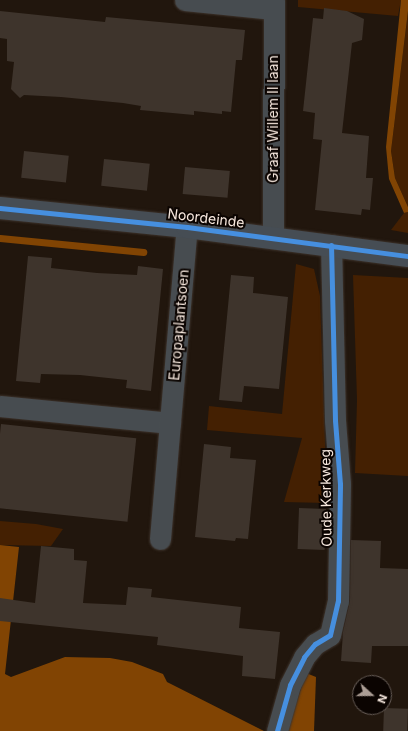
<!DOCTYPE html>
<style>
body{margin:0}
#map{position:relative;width:408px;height:731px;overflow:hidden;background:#21160d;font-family:Inter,sans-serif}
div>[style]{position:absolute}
.green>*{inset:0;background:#442002}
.water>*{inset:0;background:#814403}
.stream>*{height:7px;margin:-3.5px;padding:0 3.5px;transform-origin:3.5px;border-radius:3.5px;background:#814403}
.building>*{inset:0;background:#3e342c;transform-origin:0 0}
.roads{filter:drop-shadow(0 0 1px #3d332c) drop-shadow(0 0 1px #3d332c)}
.street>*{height:21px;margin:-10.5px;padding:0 10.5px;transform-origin:10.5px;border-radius:10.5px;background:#474c50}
.secondary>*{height:22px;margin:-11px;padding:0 11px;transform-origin:11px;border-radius:11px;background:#464d54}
.cycleway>*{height:5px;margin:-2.5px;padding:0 2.5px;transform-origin:2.5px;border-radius:2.5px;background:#468fdf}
span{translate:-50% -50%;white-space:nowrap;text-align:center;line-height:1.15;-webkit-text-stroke:4px #0b0401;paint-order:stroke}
.street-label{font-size:14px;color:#f7e8de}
.north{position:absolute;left:352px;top:675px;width:40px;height:40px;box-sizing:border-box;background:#0b0401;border:1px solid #695f59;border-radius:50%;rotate:111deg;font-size:11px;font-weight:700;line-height:16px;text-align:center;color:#f7e8de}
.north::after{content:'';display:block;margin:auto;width:14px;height:18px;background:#ac9e95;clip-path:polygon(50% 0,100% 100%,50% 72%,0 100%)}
</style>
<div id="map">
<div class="green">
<i style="clip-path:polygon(298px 0,401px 0,398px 16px,298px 7px)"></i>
<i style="clip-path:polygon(408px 11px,408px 207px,395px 178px,391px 151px)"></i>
<i style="clip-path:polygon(408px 212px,408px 233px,391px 230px,404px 213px)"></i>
<i style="clip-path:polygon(296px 264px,314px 269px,320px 296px,327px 503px,284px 502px,302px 438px,207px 430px,209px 406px,282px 414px)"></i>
<i style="clip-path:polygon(353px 275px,408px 278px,408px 476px,355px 473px,357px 400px)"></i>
<i style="clip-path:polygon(0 521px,36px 524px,63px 529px,51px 546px,0 545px)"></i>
</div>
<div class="water">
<i style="clip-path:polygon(401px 0,408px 0,408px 11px,391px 151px,395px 178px,408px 207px,408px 212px,404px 213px,389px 179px,386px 147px)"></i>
<i style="clip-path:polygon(0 545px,19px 547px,5px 674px,11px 677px,65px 657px,110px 658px,132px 662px,163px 674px,167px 682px,264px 731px,0 731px)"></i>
<i style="clip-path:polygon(306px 673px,316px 677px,314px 731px,287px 731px)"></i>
</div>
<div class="stream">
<i style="left:0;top:238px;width:144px;rotate:5.6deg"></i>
</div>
<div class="building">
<i style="clip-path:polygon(324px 8px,347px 11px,364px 19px,362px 40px,352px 43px,342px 133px,369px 136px,366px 178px,373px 178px,370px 210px,362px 209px,361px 215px,315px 210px,322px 140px,313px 139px,315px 113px,303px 111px,313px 18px,323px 19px)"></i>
<i style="clip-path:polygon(0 11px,105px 22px,106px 17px,245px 30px,242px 60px,236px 60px,231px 112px,222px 111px,222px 114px,194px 111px,194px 115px,140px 110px,141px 106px,123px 103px,61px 97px,24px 95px,20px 98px,11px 89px,14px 62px,7px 61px,7px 39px,0 38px)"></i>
<i style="left:24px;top:151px;width:45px;height:27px;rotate:6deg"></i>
<i style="left:104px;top:159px;width:46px;height:27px;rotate:6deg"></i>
<i style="left:185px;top:167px;width:45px;height:27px;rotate:5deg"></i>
<i style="clip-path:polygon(28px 256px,52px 258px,51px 268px,97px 273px,137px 275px,138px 266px,163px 269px,151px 391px,126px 388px,127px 380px,80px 375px,41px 374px,40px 383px,16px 381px)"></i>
<i style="clip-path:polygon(231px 275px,254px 277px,253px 293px,288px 297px,279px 389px,244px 386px,242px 402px,219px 400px)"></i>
<i style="left:1px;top:424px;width:136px;height:84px;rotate:6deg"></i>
<i style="clip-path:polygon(204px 444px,231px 447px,230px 458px,256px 460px,248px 539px,236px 538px,235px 541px,195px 537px)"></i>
<i style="left:299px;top:508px;width:27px;height:41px;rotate:2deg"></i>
<i style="clip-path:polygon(351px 540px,381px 541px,380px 568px,408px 569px,408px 646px,372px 646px,371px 663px,341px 661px,343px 632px,350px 601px)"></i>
<i style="clip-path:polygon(41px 546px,74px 549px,74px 560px,87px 561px,83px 603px,126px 605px,128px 587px,152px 589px,151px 597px,241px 607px,239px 628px,280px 632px,275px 679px,242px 676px,243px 656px,157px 645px,158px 637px,0 621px,0 598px,35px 603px)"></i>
<i style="left:384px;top:708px;width:24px;height:23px;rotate:2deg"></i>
</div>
<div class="roads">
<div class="street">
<i style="left:185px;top:0;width:88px;rotate:5.8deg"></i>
<i style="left:273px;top:238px;width:238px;rotate:-89.8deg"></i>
<i style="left:0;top:406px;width:171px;rotate:5.7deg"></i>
<i style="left:160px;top:539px;width:313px;rotate:-85.1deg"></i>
<i style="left:277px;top:731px;width:48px;rotate:-74.2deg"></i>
<i style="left:290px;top:685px;width:31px;rotate:-63deg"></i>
<i style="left:304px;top:657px;width:17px;rotate:-50deg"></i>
<i style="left:315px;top:644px;width:17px;rotate:-31deg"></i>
<i style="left:330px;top:635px;width:35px;rotate:-77deg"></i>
<i style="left:338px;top:601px;width:117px;rotate:-89deg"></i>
<i style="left:340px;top:484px;width:64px;rotate:-94.5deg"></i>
<i style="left:335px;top:420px;width:175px;rotate:-91.3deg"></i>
</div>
<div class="secondary">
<i style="left:0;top:208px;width:188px;rotate:5.8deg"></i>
<i style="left:187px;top:227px;width:223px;rotate:7.5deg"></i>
</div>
</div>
<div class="cycleway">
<i style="left:0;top:208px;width:188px;rotate:5.8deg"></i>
<i style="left:187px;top:227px;width:223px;rotate:7.5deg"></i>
<i style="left:277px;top:731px;width:48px;rotate:-74.2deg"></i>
<i style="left:290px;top:685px;width:31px;rotate:-63deg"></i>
<i style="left:304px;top:657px;width:17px;rotate:-50deg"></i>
<i style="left:315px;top:644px;width:17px;rotate:-31deg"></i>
<i style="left:330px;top:635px;width:35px;rotate:-77deg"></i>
<i style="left:338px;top:601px;width:117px;rotate:-89deg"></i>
<i style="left:340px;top:484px;width:64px;rotate:-94.5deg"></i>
<i style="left:335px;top:420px;width:175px;rotate:-91.3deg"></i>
</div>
<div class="street-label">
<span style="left:273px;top:119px;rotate:-90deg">Graaf Willem II laan</span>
<span style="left:206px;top:218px;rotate:7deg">Noordeinde</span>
<span style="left:179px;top:325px;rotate:-85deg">Europaplantsoen</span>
<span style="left:326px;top:498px;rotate:-91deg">Oude Kerkweg</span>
</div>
<div class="north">N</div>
</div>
